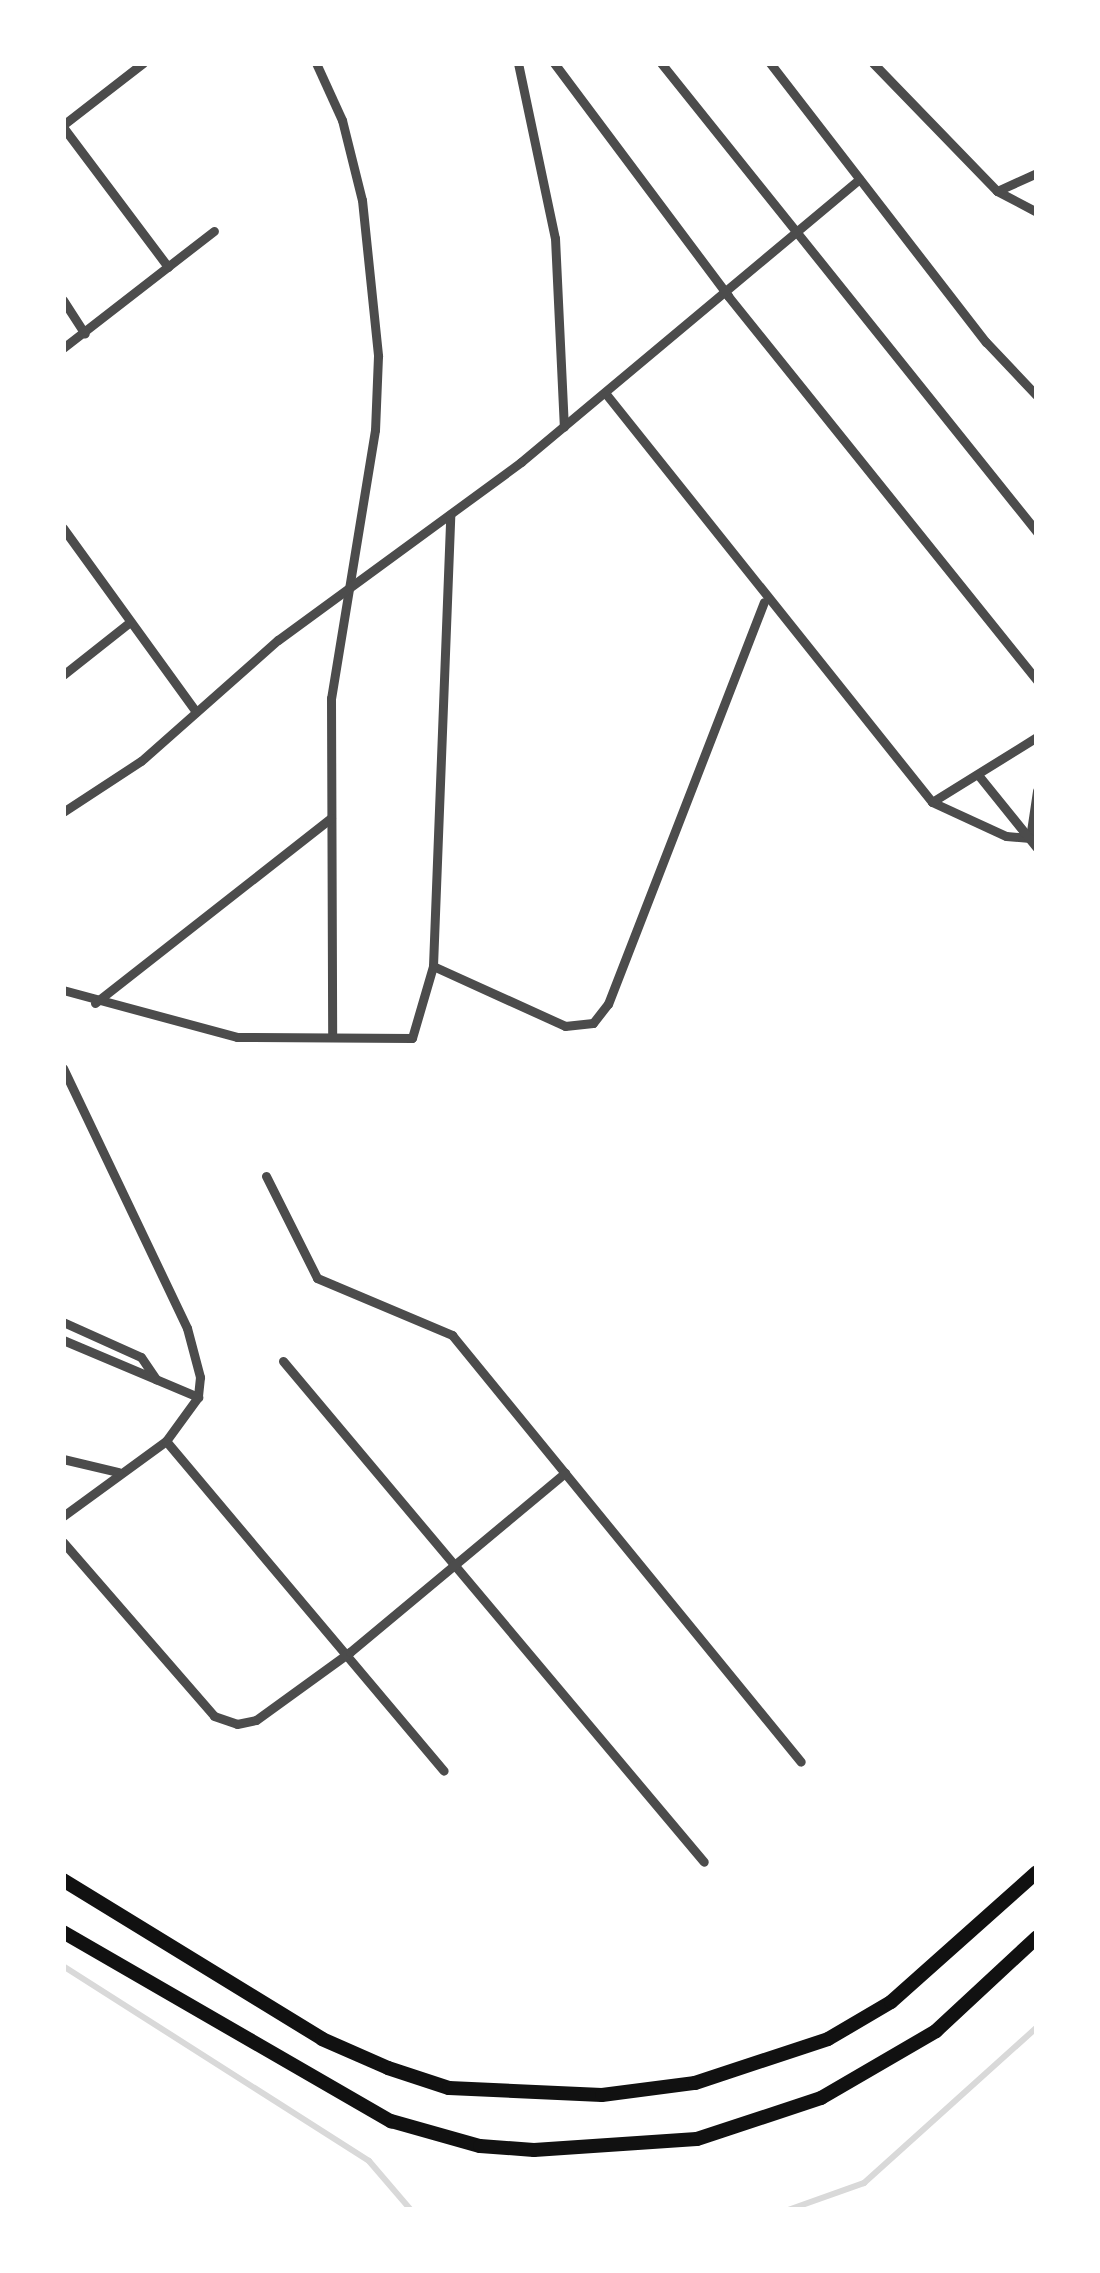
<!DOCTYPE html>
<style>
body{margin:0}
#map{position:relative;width:1100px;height:2273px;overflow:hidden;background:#fff;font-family:"PT Sans Narrow",sans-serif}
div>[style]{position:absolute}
.stream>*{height:6px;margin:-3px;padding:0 3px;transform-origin:3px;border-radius:3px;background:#d9d9d9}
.minor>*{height:9px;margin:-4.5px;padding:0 4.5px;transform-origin:4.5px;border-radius:4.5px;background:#4c4c4c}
.primary>*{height:14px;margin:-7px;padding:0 7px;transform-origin:7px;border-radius:7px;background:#111}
span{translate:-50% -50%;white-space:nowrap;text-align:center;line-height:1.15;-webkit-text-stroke:12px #fff;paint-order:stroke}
.frame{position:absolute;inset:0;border:66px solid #fff;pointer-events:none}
</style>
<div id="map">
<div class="stream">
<i style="left:63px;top:1966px;width:363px;rotate:32.5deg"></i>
<i style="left:369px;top:2161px;width:65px;rotate:49.4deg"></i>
<i style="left:788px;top:2210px;width:81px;rotate:-19.6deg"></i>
<i style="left:864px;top:2183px;width:233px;rotate:-42deg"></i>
</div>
<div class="minor">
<i style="left:316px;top:63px;width:63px;rotate:65.5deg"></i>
<i style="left:342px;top:120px;width:82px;rotate:76deg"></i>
<i style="left:362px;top:200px;width:157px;rotate:84.1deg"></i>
<i style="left:378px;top:356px;width:74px;rotate:92.3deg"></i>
<i style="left:375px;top:430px;width:272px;rotate:99.3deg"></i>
<i style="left:331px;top:698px;width:335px;rotate:89.8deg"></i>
<i style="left:518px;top:63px;width:179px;rotate:78.1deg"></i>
<i style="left:555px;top:238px;width:189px;rotate:87.3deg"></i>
<i style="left:554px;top:63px;width:291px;rotate:53.2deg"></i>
<i style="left:728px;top:296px;width:493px;rotate:51.2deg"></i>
<i style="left:661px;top:63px;width:601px;rotate:51.28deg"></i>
<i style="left:770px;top:63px;width:353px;rotate:52.3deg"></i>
<i style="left:986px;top:342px;width:74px;rotate:46.6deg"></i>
<i style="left:873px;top:63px;width:178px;rotate:45.9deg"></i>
<i style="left:997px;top:191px;width:45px;rotate:27.7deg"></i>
<i style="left:63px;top:125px;width:101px;rotate:-37.8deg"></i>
<i style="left:63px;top:127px;width:175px;rotate:53.1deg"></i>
<i style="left:997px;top:191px;width:44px;rotate:-24.2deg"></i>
<i style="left:63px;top:300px;width:40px;rotate:57.1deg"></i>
<i style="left:63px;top:348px;width:191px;rotate:-37.8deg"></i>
<i style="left:606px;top:394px;width:522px;rotate:51.37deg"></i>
<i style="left:932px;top:802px;width:81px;rotate:24.7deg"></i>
<i style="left:1006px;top:836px;width:24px;rotate:5deg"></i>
<i style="left:1030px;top:838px;width:48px;rotate:-81.5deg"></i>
<i style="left:63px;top:528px;width:227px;rotate:54.1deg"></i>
<i style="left:63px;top:675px;width:85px;rotate:-38.3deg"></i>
<i style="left:979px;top:776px;width:92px;rotate:51.1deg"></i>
<i style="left:932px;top:802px;width:123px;rotate:-31.8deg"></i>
<i style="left:63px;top:812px;width:93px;rotate:-33.2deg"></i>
<i style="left:141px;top:761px;width:183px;rotate:-41.5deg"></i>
<i style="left:278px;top:640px;width:301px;rotate:-36.2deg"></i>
<i style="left:521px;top:462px;width:441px;rotate:-39.9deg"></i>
<i style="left:433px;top:966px;width:145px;rotate:24.4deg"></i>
<i style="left:565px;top:1026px;width:28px;rotate:-6deg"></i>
<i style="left:593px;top:1023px;width:24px;rotate:-52deg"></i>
<i style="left:608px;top:1004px;width:431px;rotate:-68.8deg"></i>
<i style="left:63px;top:990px;width:180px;rotate:15.1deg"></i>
<i style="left:237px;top:1037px;width:175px;rotate:0.3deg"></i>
<i style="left:412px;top:1038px;width:75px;rotate:-73.7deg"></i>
<i style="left:433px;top:966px;width:452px;rotate:-87.8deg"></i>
<i style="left:95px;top:1003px;width:300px;rotate:-38.1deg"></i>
<i style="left:63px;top:1068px;width:288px;rotate:64.5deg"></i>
<i style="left:187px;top:1328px;width:51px;rotate:75.1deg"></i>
<i style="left:200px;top:1377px;width:20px;rotate:96deg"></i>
<i style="left:198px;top:1397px;width:54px;rotate:126deg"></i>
<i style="left:166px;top:1441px;width:127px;rotate:143.9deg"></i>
<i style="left:266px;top:1176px;width:114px;rotate:63.4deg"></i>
<i style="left:317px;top:1278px;width:147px;rotate:22.9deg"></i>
<i style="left:452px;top:1335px;width:551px;rotate:50.74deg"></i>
<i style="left:63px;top:1322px;width:85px;rotate:24.2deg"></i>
<i style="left:141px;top:1357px;width:27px;rotate:56deg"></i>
<i style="left:63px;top:1340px;width:147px;rotate:22.9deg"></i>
<i style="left:283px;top:1361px;width:654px;rotate:49.96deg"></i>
<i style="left:166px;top:1441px;width:431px;rotate:49.9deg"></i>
<i style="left:63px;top:1459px;width:57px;rotate:13.3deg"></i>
<i style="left:63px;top:1542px;width:230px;rotate:49deg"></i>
<i style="left:214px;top:1716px;width:24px;rotate:19deg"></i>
<i style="left:237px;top:1724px;width:19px;rotate:-12deg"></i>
<i style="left:256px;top:1720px;width:116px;rotate:-35.9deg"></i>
<i style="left:350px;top:1652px;width:280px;rotate:-39.8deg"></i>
</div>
<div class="primary">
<i style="left:63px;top:1880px;width:304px;rotate:31.5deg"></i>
<i style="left:322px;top:2039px;width:72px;rotate:23.7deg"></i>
<i style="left:388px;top:2068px;width:64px;rotate:18.2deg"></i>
<i style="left:449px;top:2088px;width:153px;rotate:2.6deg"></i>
<i style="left:602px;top:2095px;width:94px;rotate:-7.4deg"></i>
<i style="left:695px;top:2083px;width:140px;rotate:-18.3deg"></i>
<i style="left:828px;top:2039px;width:73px;rotate:-30.4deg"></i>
<i style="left:891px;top:2002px;width:195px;rotate:-41.7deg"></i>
<i style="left:63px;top:1932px;width:379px;rotate:30deg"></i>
<i style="left:391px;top:2121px;width:92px;rotate:15.7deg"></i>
<i style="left:480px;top:2146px;width:54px;rotate:4.2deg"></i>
<i style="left:534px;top:2150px;width:163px;rotate:-3.9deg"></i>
<i style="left:697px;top:2139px;width:131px;rotate:-18.3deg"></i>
<i style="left:821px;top:2098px;width:133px;rotate:-30.2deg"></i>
<i style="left:936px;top:2031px;width:138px;rotate:-42.9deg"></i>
</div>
<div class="frame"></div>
</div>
